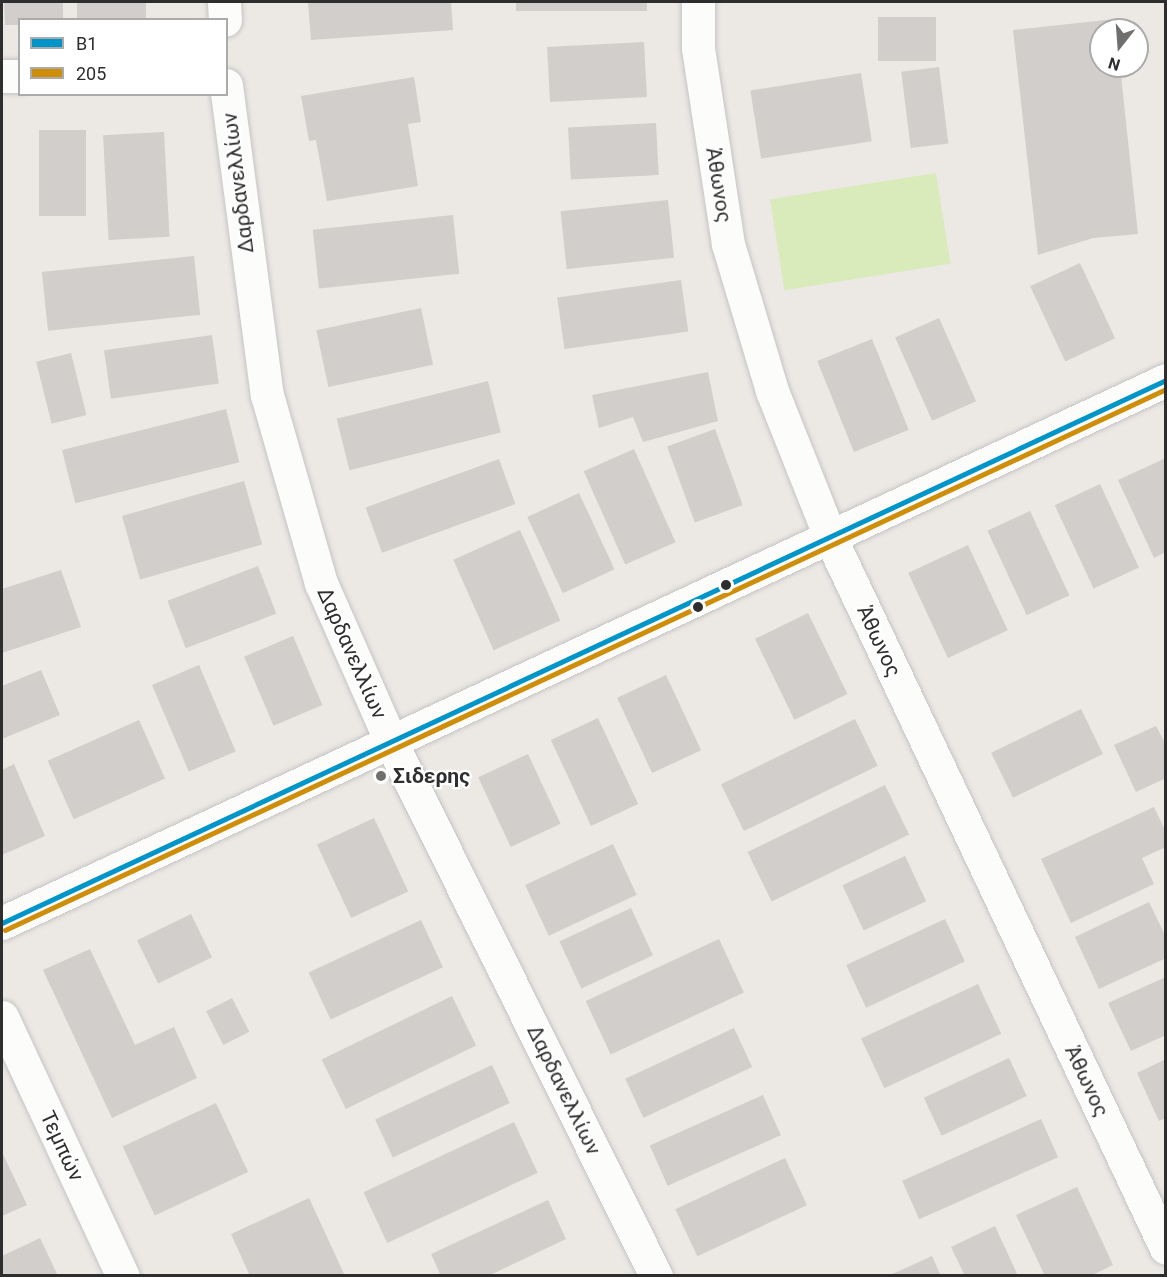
<!DOCTYPE html>
<meta charset="utf-8">
<style>
body{margin:0}
#map{position:relative;width:1167px;height:1277px;overflow:hidden;background:#ece8e4;font-family:Roboto,sans-serif}
div>[style]{position:absolute}
.pitch>*{inset:0;background:#d9eabb;transform-origin:0 0}
.building>*{inset:0;background:#d1cecb;transform-origin:0 0}
.roads{filter:drop-shadow(0 0 2px #c5c4c5) drop-shadow(0 0 2px #c5c4c5)}
.minor>*{height:33px;margin:-16.5px;padding:0 16.5px;transform-origin:16.5px;border-radius:16.5px;background:#fcfcfb}
.bus-1>*{height:4.5px;margin:-2.25px;padding:0 2.25px;transform-origin:2.25px;border-radius:2.25px;background:#0095c8}
.bus-2>*{height:4.5px;margin:-2.25px;padding:0 2.25px;transform-origin:2.25px;border-radius:2.25px;background:#cf8e09}
.dots>*{width:16px;height:16px;translate:-50% -50%;box-sizing:border-box;border:3px solid #fff;border-radius:50%}
span{translate:-50% -50%;white-space:nowrap;text-align:center;line-height:1.15;-webkit-text-stroke:4.5px #fff;paint-order:stroke}
.street-label{font-size:21px;color:#2e2e2e}
.poi-label{font-size:21px;color:#2e2e2e;font-weight:700}
.left{translate:0 -50%;text-align:left}
.frame{position:absolute;inset:0;border:3px solid #2e2e2e;pointer-events:none}
.legend{position:absolute;left:18px;top:18px;width:210px;height:78px;box-sizing:border-box;background:#fff;border:2px solid #ababab;margin:0;padding:8px 10px;list-style:none;font-size:18px;color:#2e2e2e}
.legend li{display:flex;align-items:center;gap:12px;height:30px}
.legend b{width:30px;border:2px solid #ababab}
.north{position:absolute;left:1089px;top:18px;width:60px;height:60px;box-sizing:border-box;background:#fff;border:2px solid #ababab;border-radius:50%;rotate:197deg;font-size:16px;font-weight:700;line-height:24px;text-align:center;color:#2e2e2e}
.north::after{content:'';display:block;margin:auto;width:21px;height:27px;background:#706f6e;clip-path:polygon(50% 0,100% 100%,50% 72%,0 100%)}
</style>
<div id="map">
<div class="pitch">
<i style="left:936px;top:173px;width:92px;height:168px;rotate:81deg"></i>
</div>
<div class="building">
<i style="clip-path:polygon(4px 2px,63px 2px,63px 20px,20px 20px,20px 25px,5px 25px)"></i>
<i style="left:77px;top:2px;width:69px;height:18px"></i>
<i style="clip-path:polygon(308px 2px,451px 2px,453px 30px,311px 40px)"></i>
<i style="left:516px;top:2px;width:131px;height:9px"></i>
<i style="left:936px;top:17px;width:44px;height:58px;rotate:90deg"></i>
<i style="clip-path:polygon(1115px 19px,1116px 30px,1101px 30px,1101px 66px,1120px 66px,1138px 234px,1093px 238px,1038px 255px,1013px 30px)"></i>
<i style="left:644px;top:42px;width:55px;height:97px;rotate:87deg"></i>
<i style="left:939px;top:67px;width:77px;height:38px;rotate:83deg"></i>
<i style="left:861px;top:73px;width:69px;height:112px;rotate:81deg"></i>
<i style="clip-path:polygon(414px 77px,421px 122px,408px 124px,418px 186px,327px 201px,316px 140px,309px 141px,301px 96px)"></i>
<i style="left:656px;top:123px;width:52px;height:88px;rotate:87deg"></i>
<i style="left:39px;top:130px;width:47px;height:86px"></i>
<i style="left:164px;top:132px;width:105px;height:61px;rotate:87deg"></i>
<i style="left:668px;top:200px;width:58px;height:108px;rotate:84deg"></i>
<i style="left:453px;top:215px;width:59px;height:141px;rotate:84deg"></i>
<i style="left:194px;top:256px;width:59px;height:153px;rotate:84deg"></i>
<i style="left:1080px;top:263px;width:83px;height:55px;rotate:65deg"></i>
<i style="left:681px;top:280px;width:52px;height:125px;rotate:82deg"></i>
<i style="left:421px;top:308px;width:58px;height:107px;rotate:78deg"></i>
<i style="left:939px;top:318px;width:91px;height:48px;rotate:66deg"></i>
<i style="left:212px;top:335px;width:49px;height:109px;rotate:82deg"></i>
<i style="left:872px;top:339px;width:98px;height:59px;rotate:68deg"></i>
<i style="left:71px;top:353px;width:64px;height:36px;rotate:76deg"></i>
<i style="clip-path:polygon(708px 372px,718px 421px,643px 442px,633px 417px,599px 428px,592px 395px)"></i>
<i style="left:488px;top:381px;width:53px;height:156px;rotate:76deg"></i>
<i style="left:226px;top:409px;width:55px;height:169px;rotate:76deg"></i>
<i style="left:715px;top:429px;width:81px;height:51px;rotate:70deg"></i>
<i style="left:634px;top:449px;width:102px;height:55px;rotate:66deg"></i>
<i style="clip-path:polygon(1166px 458px,1166px 552px,1154px 558px,1118px 480px)"></i>
<i style="left:499px;top:459px;width:48px;height:142px;rotate:70deg"></i>
<i style="left:244px;top:481px;width:66px;height:127px;rotate:74deg"></i>
<i style="left:1100px;top:484px;width:92px;height:50px;rotate:65deg"></i>
<i style="left:579px;top:493px;width:84px;height:57px;rotate:65deg"></i>
<i style="left:1030px;top:511px;width:93px;height:47px;rotate:65deg"></i>
<i style="left:520px;top:530px;width:99px;height:73px;rotate:66deg"></i>
<i style="left:968px;top:545px;width:94px;height:66px;rotate:65deg"></i>
<i style="left:258px;top:566px;width:51px;height:97px;rotate:69deg"></i>
<i style="clip-path:polygon(61px 570px,81px 627px,2px 653px,2px 589px)"></i>
<i style="left:808px;top:613px;width:90px;height:59px;rotate:64deg"></i>
<i style="left:293px;top:636px;width:75px;height:53px;rotate:67deg"></i>
<i style="left:199px;top:665px;width:94px;height:51px;rotate:67deg"></i>
<i style="clip-path:polygon(41px 670px,60px 715px,2px 739px,2px 686px)"></i>
<i style="left:666px;top:675px;width:83px;height:54px;rotate:65deg"></i>
<i style="left:1081px;top:709px;width:50px;height:100px;rotate:64deg"></i>
<i style="left:598px;top:718px;width:95px;height:52px;rotate:65deg"></i>
<i style="left:855px;top:719px;width:52px;height:149px;rotate:64deg"></i>
<i style="left:139px;top:720px;width:64px;height:100px;rotate:66deg"></i>
<i style="clip-path:polygon(1156px 726px,1166px 745px,1166px 778px,1136px 792px,1114px 745px)"></i>
<i style="left:528px;top:754px;width:77px;height:55px;rotate:65deg"></i>
<i style="clip-path:polygon(14px 764px,45px 836px,2px 855px,2px 770px)"></i>
<i style="left:885px;top:785px;width:55px;height:153px;rotate:64deg"></i>
<i style="clip-path:polygon(1154px 807px,1166px 832px,1166px 847px,1142px 858px,1154px 884px,1071px 923px,1041px 859px)"></i>
<i style="left:374px;top:818px;width:81px;height:63px;rotate:65deg"></i>
<i style="left:613px;top:844px;width:56px;height:97px;rotate:65deg"></i>
<i style="left:905px;top:856px;width:50px;height:69px;rotate:65deg"></i>
<i style="clip-path:polygon(1149px 902px,1166px 937px,1166px 958px,1099px 989px,1075px 937px)"></i>
<i style="left:631px;top:908px;width:52px;height:79px;rotate:65deg"></i>
<i style="left:191px;top:914px;width:48px;height:60px;rotate:64deg"></i>
<i style="left:945px;top:919px;width:47px;height:109px;rotate:65deg"></i>
<i style="left:421px;top:920px;width:52px;height:124px;rotate:65deg"></i>
<i style="left:719px;top:939px;width:59px;height:147px;rotate:65deg"></i>
<i style="clip-path:polygon(90px 949px,135px 1045px,174px 1027px,197px 1078px,112px 1118px,43px 970px)"></i>
<i style="clip-path:polygon(1166px 977px,1166px 1035px,1131px 1051px,1108px 1003px)"></i>
<i style="left:978px;top:984px;width:55px;height:129px;rotate:65deg"></i>
<i style="left:452px;top:996px;width:55px;height:145px;rotate:64deg"></i>
<i style="left:232px;top:998px;width:38px;height:29px;rotate:63deg"></i>
<i style="left:734px;top:1028px;width:43px;height:120px;rotate:65deg"></i>
<i style="left:1009px;top:1058px;width:42px;height:94px;rotate:65deg"></i>
<i style="clip-path:polygon(1166px 1059px,1166px 1118px,1159px 1121px,1137px 1073px)"></i>
<i style="left:492px;top:1065px;width:42px;height:129px;rotate:65deg"></i>
<i style="left:763px;top:1095px;width:44px;height:124px;rotate:66deg"></i>
<i style="left:216px;top:1103px;width:76px;height:103px;rotate:65deg"></i>
<i style="left:1041px;top:1119px;width:42px;height:152px;rotate:66deg"></i>
<i style="left:514px;top:1122px;width:56px;height:166px;rotate:65deg"></i>
<i style="clip-path:polygon(2px 1152px,27px 1205px,2px 1216px)"></i>
<i style="left:785px;top:1158px;width:52px;height:121px;rotate:65deg"></i>
<i style="clip-path:polygon(1077px 1187px,1113px 1265px,1090px 1276px,1045px 1276px,1016px 1215px)"></i>
<i style="clip-path:polygon(309px 1198px,345px 1276px,250px 1276px,231px 1234px)"></i>
<i style="clip-path:polygon(548px 1200px,566px 1239px,488px 1276px,441px 1276px,431px 1254px)"></i>
<i style="clip-path:polygon(995px 1226px,1018px 1276px,965px 1276px,951px 1247px)"></i>
<i style="clip-path:polygon(40px 1238px,58px 1276px,2px 1276px,2px 1256px)"></i>
<i style="clip-path:polygon(932px 1256px,941px 1276px,888px 1276px)"></i>
</div>
<div class="roads">
<div class="minor">
<i style="left:224px;top:2px;width:18px;rotate:87deg"></i>
<i style="left:698px;top:2px;width:46px;rotate:90deg"></i>
<i style="left:698px;top:48px;width:198px;rotate:81.3deg"></i>
<i style="left:728px;top:244px;width:153px;rotate:73.3deg"></i>
<i style="left:772px;top:391px;width:157px;rotate:68.3deg"></i>
<i style="left:830px;top:537px;width:786px;rotate:64.71deg"></i>
<i style="left:2px;top:76px;width:18px"></i>
<i style="left:226px;top:85px;width:313px;rotate:82.5deg"></i>
<i style="left:267px;top:395px;width:196px;rotate:74deg"></i>
<i style="left:321px;top:583px;width:174px;rotate:66.2deg"></i>
<i style="left:391px;top:742px;width:596px;rotate:63.61deg"></i>
<i style="left:2px;top:923px;width:1284px;rotate:-25.01deg"></i>
<i style="left:2px;top:1017px;width:286px;rotate:65deg"></i>
</div>
</div>
<div class="bus-1">
<i style="left:2px;top:923px;width:1284px;rotate:-25.01deg"></i>
</div>
<div class="bus-2">
<i style="left:5px;top:930px;width:1281px;rotate:-24.98deg"></i>
</div>
<div class="dots">
<i style="left:726px;top:585px;background:#2e2e2e"></i>
<i style="left:698px;top:607px;background:#2e2e2e"></i>
<i style="left:381px;top:776px;background:#706f6e"></i>
</div>
<div class="street-label">
<span style="left:238px;top:183px;rotate:-97deg">Δαρδανελλίων</span>
<span style="left:719px;top:185px;rotate:81deg">Άθωνος</span>
<span style="left:879px;top:641px;rotate:65deg">Άθωνος</span>
<span style="left:352px;top:653px;rotate:66deg">Δαρδανελλίων</span>
<span style="left:1087px;top:1081px;rotate:65deg">Άθωνος</span>
<span style="left:564px;top:1090px;rotate:64deg">Δαρδανελλίων</span>
<span style="left:62px;top:1146px;rotate:65deg">Τεμπών</span>
</div>
<div class="poi-label">
<span class="left" style="left:393px;top:776px">Σιδερης</span>
</div>
<div class="frame"></div>
<ul class="legend">
<li><b style="height:8px;background:#0095c8"></b>Β1</li>
<li><b style="height:8px;background:#cf8e09"></b>205</li>
</ul>
<div class="north">N</div>
</div>
